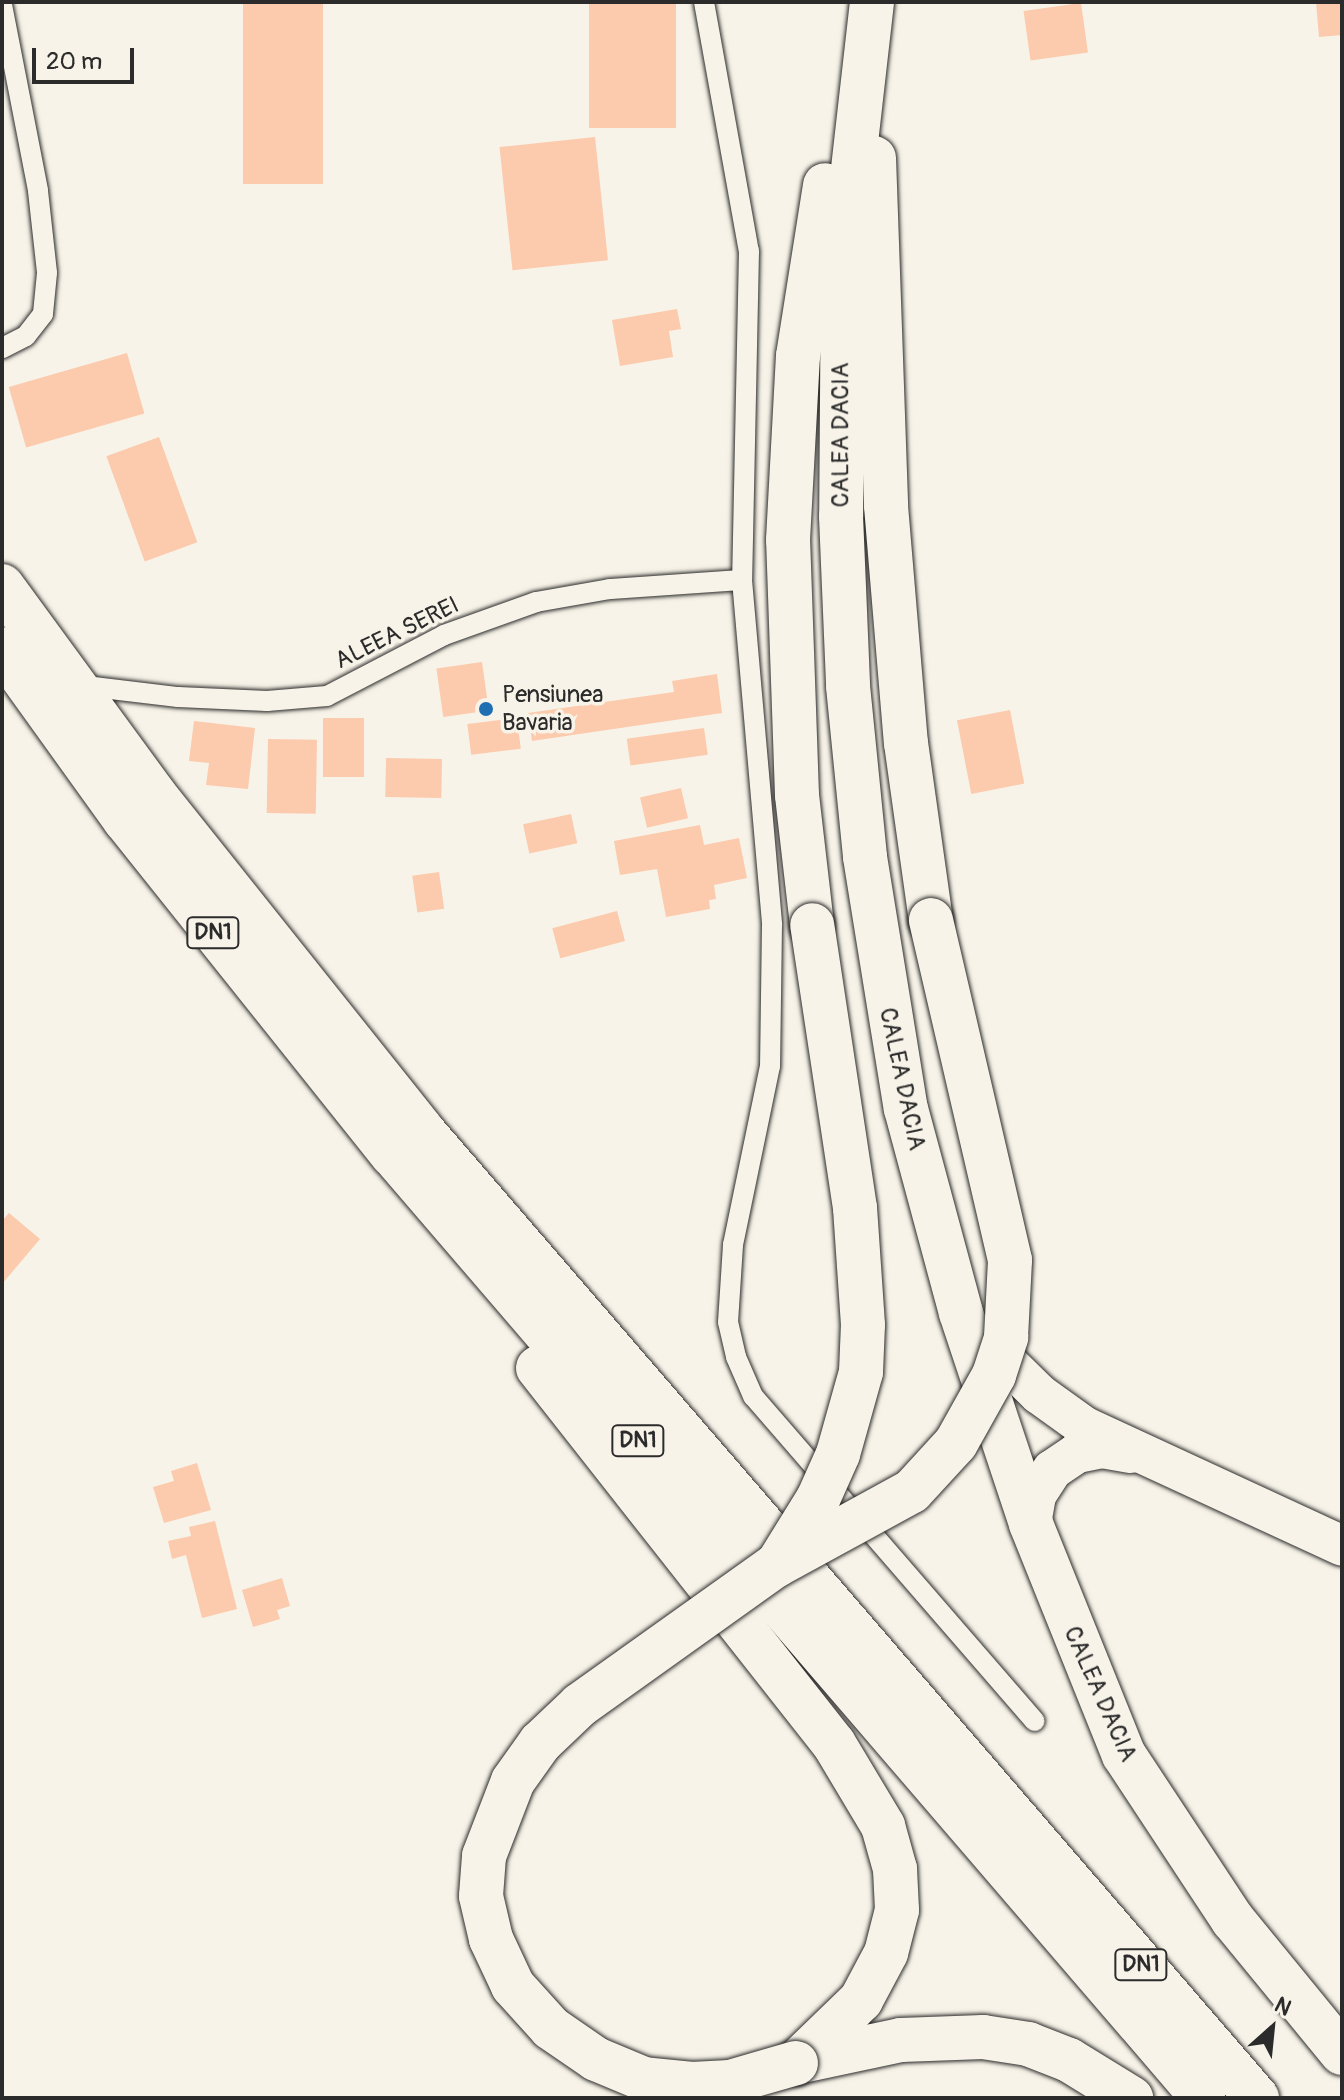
<!DOCTYPE html>
<style>
body{margin:0}
#map{position:relative;width:1344px;height:2100px;overflow:hidden;background:#f7f3e8;font-family:Pangolin,sans-serif}
div>[style]{position:absolute}
.building>*{inset:0;background:#fccaac;transform-origin:0 0}
.roads{filter:drop-shadow(0 0 2px #2b2b2b) drop-shadow(0 0 2px #2b2b2b)}
.service>*{height:20px;margin:-10px;padding:0 10px;transform-origin:10px;border-radius:10px;background:#f7f3e8}
.minor>*{height:40px;margin:-20px;padding:0 20px;transform-origin:20px;border-radius:20px;background:#f7f3e8}
.primary>*{height:44px;margin:-22px;padding:0 22px;transform-origin:22px;border-radius:22px;background:#f7f3e8}
.trunk>*{height:44px;margin:-22px;padding:0 22px;transform-origin:22px;border-radius:22px;background:#f7f3e8}
.bridges{filter:drop-shadow(0 0 2px #2b2b2b) drop-shadow(0 0 2px #2b2b2b)}
.primary-bridge>*{height:44px;margin:-22px;padding:0 22px;transform-origin:22px;border-radius:22px;background:#f7f3e8}
.dots>*{width:22px;height:22px;translate:-50% -50%;box-sizing:border-box;border:4px solid #f7f3e8;border-radius:50%}
span{translate:-50% -50%;white-space:nowrap;text-align:center;line-height:1.15;-webkit-text-stroke:7px #f7f3e8;paint-order:stroke}
.shield-label span{padding:2px 6px;background:#f7f3e8;border:2px solid;border-radius:6px;-webkit-text-stroke-width:0}
.shield-label{font-size:22px;color:#2b2b2b;font-weight:700}
.street-label{font-size:24px;color:#2b2b2b}
.poi-label{font-size:24px;color:#2b2b2b}
.left{translate:0 -50%;text-align:left}
.frame{position:absolute;inset:0;border:4px solid #2b2b2b;pointer-events:none}
.north{position:absolute;left:1232px;top:1988px;width:80px;height:80px;-webkit-text-stroke:6px #f7f3e8;paint-order:stroke;rotate:27deg;font-size:22px;font-weight:700;line-height:32px;text-align:center;color:#2b2b2b}
.north::after{content:'';display:block;margin:auto;width:28px;height:36px;background:#2b2b2b;clip-path:polygon(50% 0,100% 100%,50% 72%,0 100%)}
.scale{position:absolute;left:32px;top:48px;width:102px;height:36px;box-sizing:border-box;border:4px solid #2b2b2b;border-top:0;padding-left:10px;font-size:24px;line-height:28px;white-space:nowrap;color:#2b2b2b;-webkit-text-stroke:6px #f7f3e8;paint-order:stroke}
</style>
<div id="map">
<div class="building">
<i style="left:243px;top:2px;width:80px;height:182px"></i>
<i style="left:589px;top:2px;width:87px;height:126px"></i>
<i style="clip-path:polygon(1316px 2px,1342px 2px,1342px 35px,1319px 37px)"></i>
<i style="left:1081px;top:3px;width:50px;height:58px;rotate:82deg"></i>
<i style="left:595px;top:137px;width:124px;height:96px;rotate:84deg"></i>
<i style="clip-path:polygon(677px 309px,681px 329px,669px 331px,673px 357px,620px 366px,612px 320px)"></i>
<i style="left:127px;top:353px;width:63px;height:123px;rotate:74deg"></i>
<i style="left:159px;top:437px;width:112px;height:56px;rotate:70deg"></i>
<i style="left:482px;top:662px;width:49px;height:46px;rotate:82deg"></i>
<i style="clip-path:polygon(717px 674px,722px 713px,532px 741px,528px 713px,674px 692px,672px 681px)"></i>
<i style="left:1010px;top:710px;width:75px;height:54px;rotate:79deg"></i>
<i style="left:323px;top:718px;width:41px;height:59px"></i>
<i style="left:517px;top:718px;width:31px;height:50px;rotate:83deg"></i>
<i style="clip-path:polygon(194px 721px,255px 728px,248px 789px,206px 785px,209px 763px,189px 761px)"></i>
<i style="left:704px;top:728px;width:27px;height:78px;rotate:82deg"></i>
<i style="left:268px;top:739px;width:49px;height:74px;rotate:1deg"></i>
<i style="left:386px;top:758px;width:56px;height:39px;rotate:1deg"></i>
<i style="left:681px;top:788px;width:31px;height:42px;rotate:77deg"></i>
<i style="left:571px;top:814px;width:30px;height:49px;rotate:78deg"></i>
<i style="clip-path:polygon(700px 825px,704px 845px,739px 838px,747px 878px,714px 885px,716px 899px,709px 900px,710px 909px,666px 917px,657px 869px,620px 875px,614px 841px)"></i>
<i style="left:439px;top:872px;width:37px;height:27px;rotate:82deg"></i>
<i style="left:617px;top:911px;width:31px;height:67px;rotate:75deg"></i>
<i style="clip-path:polygon(9px 1213px,40px 1239px,2px 1284px,2px 1221px)"></i>
<i style="clip-path:polygon(197px 1463px,211px 1510px,164px 1523px,153px 1487px,174px 1481px,171px 1471px)"></i>
<i style="clip-path:polygon(215px 1521px,237px 1609px,202px 1618px,186px 1555px,172px 1559px,168px 1541px,191px 1536px,189px 1527px)"></i>
<i style="clip-path:polygon(282px 1578px,290px 1606px,277px 1610px,280px 1619px,253px 1627px,242px 1590px)"></i>
</div>
<div class="roads">
<div class="service">
<i style="left:704px;top:2px;width:253px;rotate:79.8deg"></i>
<i style="left:749px;top:251px;width:329px;rotate:91.2deg"></i>
<i style="left:742px;top:580px;width:346px;rotate:85deg"></i>
<i style="left:772px;top:925px;width:141px;rotate:90.8deg"></i>
<i style="left:770px;top:1066px;width:183px;rotate:101.7deg"></i>
<i style="left:733px;top:1245px;width:77px;rotate:93.7deg"></i>
<i style="left:728px;top:1322px;width:36px;rotate:77deg"></i>
<i style="left:736px;top:1357px;width:43px;rotate:66.4deg"></i>
<i style="left:753px;top:1396px;width:430px;rotate:49.1deg"></i>
<i style="left:2px;top:5px;width:189px;rotate:79deg"></i>
<i style="left:38px;top:191px;width:82px;rotate:83.7deg"></i>
<i style="left:47px;top:273px;width:41px;rotate:95.6deg"></i>
<i style="left:43px;top:314px;width:28px;rotate:128deg"></i>
<i style="left:26px;top:336px;width:27px;rotate:153deg"></i>
<i style="left:77px;top:685px;width:102px;rotate:6.8deg"></i>
<i style="left:178px;top:697px;width:89px;rotate:2.6deg"></i>
<i style="left:267px;top:701px;width:60px;rotate:-4.8deg"></i>
<i style="left:327px;top:696px;width:132px;rotate:-27.5deg"></i>
<i style="left:444px;top:635px;width:98px;rotate:-19.7deg"></i>
<i style="left:536px;top:602px;width:75px;rotate:-10deg"></i>
<i style="left:610px;top:589px;width:132px;rotate:-3.9deg"></i>
</div>
<div class="minor">
<i style="left:979px;top:1335px;width:84px;rotate:44.5deg"></i>
<i style="left:1039px;top:1394px;width:57px;rotate:35.7deg"></i>
<i style="left:1085px;top:1427px;width:283px;rotate:24.8deg"></i>
<i style="left:1031px;top:1524px;width:29px;rotate:-80deg"></i>
<i style="left:1036px;top:1495px;width:30px;rotate:-57deg"></i>
<i style="left:1052px;top:1470px;width:30px;rotate:-34deg"></i>
<i style="left:1077px;top:1453px;width:25px;rotate:-11deg"></i>
<i style="left:1102px;top:1448px;width:29px;rotate:10deg"></i>
</div>
<div class="primary">
<i style="left:872px;top:2px;width:255px;rotate:96.5deg"></i>
<i style="left:843px;top:255px;width:261px;rotate:90.4deg"></i>
<i style="left:841px;top:516px;width:170px;rotate:87.6deg"></i>
<i style="left:848px;top:686px;width:172px;rotate:84.3deg"></i>
<i style="left:865px;top:857px;width:255px;rotate:80.8deg"></i>
<i style="left:906px;top:1109px;width:211px;rotate:74.9deg"></i>
<i style="left:961px;top:1313px;width:222px;rotate:71.6deg"></i>
<i style="left:1031px;top:1524px;width:249px;rotate:68.1deg"></i>
<i style="left:1124px;top:1755px;width:198px;rotate:56.6deg"></i>
<i style="left:1233px;top:1920px;width:172px;rotate:50.7deg"></i>
<i style="left:874px;top:158px;width:348px;rotate:88deg"></i>
<i style="left:886px;top:506px;width:238px;rotate:85.2deg"></i>
<i style="left:906px;top:743px;width:179px;rotate:82deg"></i>
<i style="left:812px;top:925px;width:131px;rotate:-96.6deg"></i>
<i style="left:797px;top:795px;width:255px;rotate:-92deg"></i>
<i style="left:788px;top:540px;width:184px;rotate:-86.9deg"></i>
<i style="left:798px;top:356px;width:173px;rotate:-81deg"></i>
</div>
<div class="trunk">
<i style="left:2px;top:586px;width:258px;rotate:53.8deg"></i>
<i style="left:154px;top:794px;width:428px;rotate:51.4deg"></i>
<i style="left:421px;top:1129px;width:1280px;rotate:49.21deg"></i>
<i style="left:2px;top:649px;width:211px;rotate:54.3deg"></i>
<i style="left:125px;top:820px;width:428px;rotate:51.4deg"></i>
<i style="left:392px;top:1154px;width:1245px;rotate:49.33deg"></i>
<i style="left:538px;top:1368px;width:479px;rotate:51.8deg"></i>
<i style="left:834px;top:1744px;width:96px;rotate:59.1deg"></i>
<i style="left:883px;top:1826px;width:45px;rotate:74.4deg"></i>
<i style="left:895px;top:1869px;width:41px;rotate:87.2deg"></i>
<i style="left:897px;top:1910px;width:44px;rotate:104.3deg"></i>
<i style="left:886px;top:1953px;width:53px;rotate:118deg"></i>
<i style="left:861px;top:2000px;width:91px;rotate:135.9deg"></i>
<i style="left:802px;top:2061px;width:101px;rotate:-12deg"></i>
<i style="left:901px;top:2040px;width:82px;rotate:-2.1deg"></i>
<i style="left:983px;top:2037px;width:46px;rotate:8.8deg"></i>
<i style="left:1028px;top:2044px;width:44px;rotate:21.3deg"></i>
<i style="left:1069px;top:2060px;width:73px;rotate:31.5deg"></i>
</div>
</div>
<div class="bridges">
<div class="primary-bridge">
<i style="left:777px;top:1565px;width:78px;rotate:-58.2deg"></i>
<i style="left:818px;top:1499px;width:49px;rotate:-66deg"></i>
<i style="left:838px;top:1454px;width:85px;rotate:-74.3deg"></i>
<i style="left:861px;top:1372px;width:47px;rotate:-87.6deg"></i>
<i style="left:863px;top:1325px;width:117px;rotate:-93.9deg"></i>
<i style="left:855px;top:1208px;width:286px;rotate:-98.6deg"></i>
<i style="left:796px;top:2063px;width:69px;rotate:163.9deg"></i>
<i style="left:730px;top:2082px;width:38px;rotate:177deg"></i>
<i style="left:692px;top:2084px;width:48px;rotate:-174.1deg"></i>
<i style="left:644px;top:2079px;width:52px;rotate:-157.4deg"></i>
<i style="left:596px;top:2059px;width:55px;rotate:-145.4deg"></i>
<i style="left:551px;top:2028px;width:57px;rotate:-132.1deg"></i>
<i style="left:513px;top:1986px;width:52px;rotate:-115.1deg"></i>
<i style="left:491px;top:1939px;width:44px;rotate:-103.1deg"></i>
<i style="left:481px;top:1896px;width:40px;rotate:-85.7deg"></i>
<i style="left:484px;top:1856px;width:80px;rotate:-68.9deg"></i>
<i style="left:513px;top:1781px;width:47px;rotate:-54.6deg"></i>
<i style="left:540px;top:1743px;width:55px;rotate:-43.5deg"></i>
<i style="left:580px;top:1705px;width:239px;rotate:-35.5deg"></i>
<i style="left:775px;top:1566px;width:156px;rotate:-28.7deg"></i>
<i style="left:912px;top:1491px;width:65px;rotate:-47.5deg"></i>
<i style="left:956px;top:1443px;width:78px;rotate:-60.8deg"></i>
<i style="left:994px;top:1375px;width:40px;rotate:-72deg"></i>
<i style="left:1006px;top:1337px;width:77px;rotate:-87deg"></i>
<i style="left:1010px;top:1260px;width:349px;rotate:-103.1deg"></i>
</div>
</div>
<div class="dots">
<i style="left:486px;top:709px;background:#1f6fb2"></i>
</div>
<div class="shield-label">
<span style="left:213px;top:933px">DN1</span>
<span style="left:638px;top:1441px">DN1</span>
<span style="left:1141px;top:1965px">DN1</span>
</div>
<div class="street-label">
<span style="left:841px;top:435px;rotate:-90deg">CALEA DACIA</span>
<span style="left:397px;top:633px;rotate:-26deg">ALEEA SEREI</span>
<span style="left:902px;top:1079px;rotate:78deg">CALEA DACIA</span>
<span style="left:1100px;top:1694px;rotate:66deg">CALEA DACIA</span>
</div>
<div class="poi-label">
<span class="left" style="left:502px;top:709px">Pensiunea<br>Bavaria</span>
</div>
<div class="frame"></div>
<div class="north">N</div>
<div class="scale">20 m</div>
</div>
